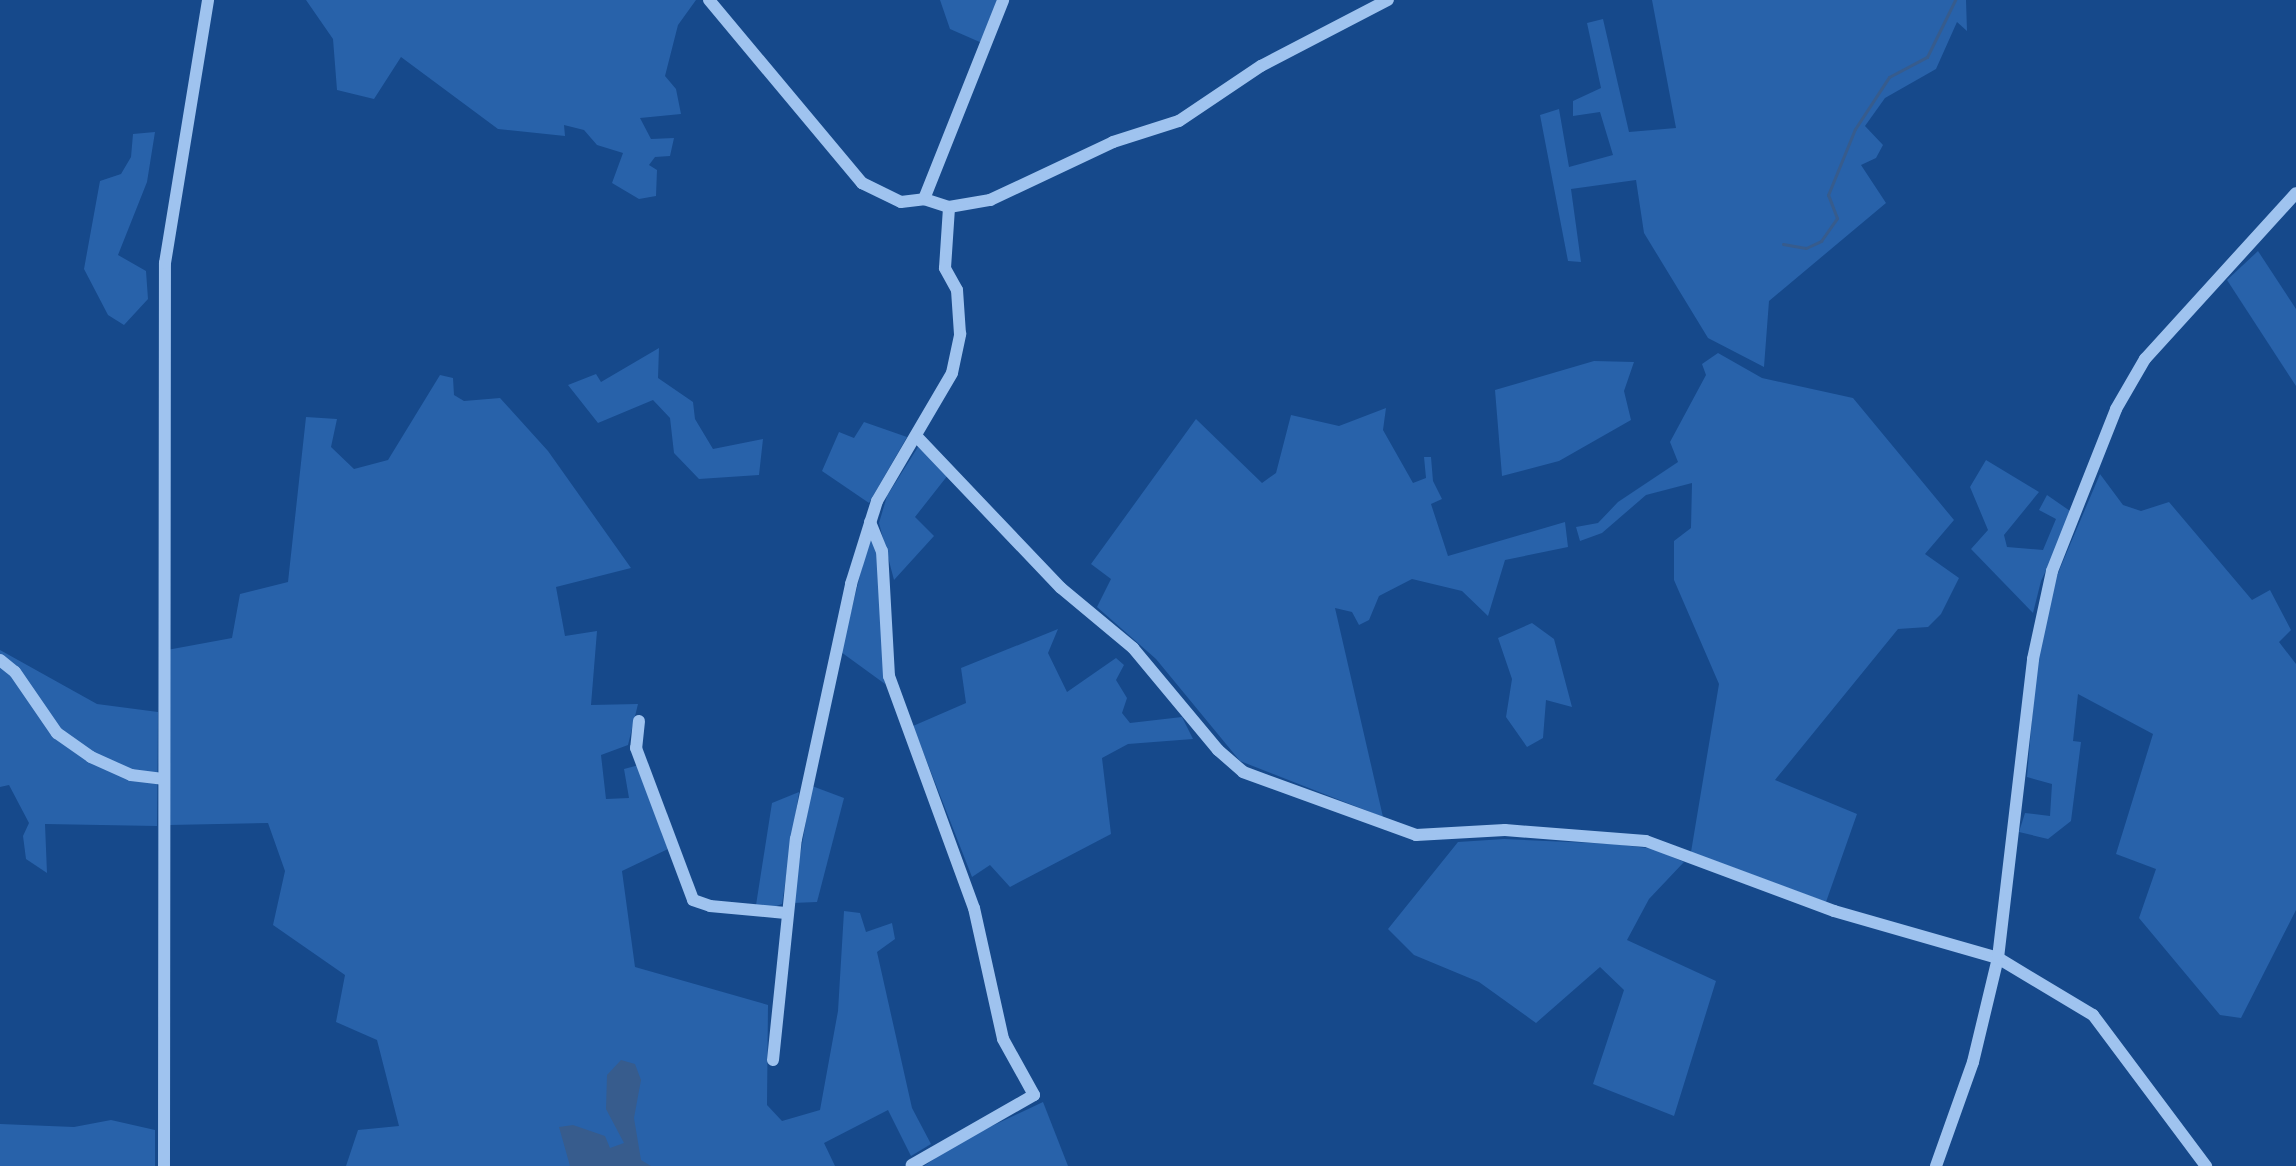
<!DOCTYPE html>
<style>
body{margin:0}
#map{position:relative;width:2296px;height:1166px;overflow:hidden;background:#16498b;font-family:"Fira Sans Condensed",sans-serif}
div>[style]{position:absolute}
.green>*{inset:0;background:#2862aa}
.water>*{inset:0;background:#375c8d}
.stream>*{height:3px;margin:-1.5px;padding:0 1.5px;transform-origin:1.5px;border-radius:1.5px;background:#375c8d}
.minor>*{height:12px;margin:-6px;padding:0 6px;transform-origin:6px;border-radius:6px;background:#9fc3ef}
span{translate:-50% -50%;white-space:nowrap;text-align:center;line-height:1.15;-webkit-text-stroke:6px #16498b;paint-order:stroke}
</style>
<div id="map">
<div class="green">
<i style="clip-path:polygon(306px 0,696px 0,678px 25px,665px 76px,676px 89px,681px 114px,640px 118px,651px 139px,674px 138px,670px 156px,655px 157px,649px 165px,657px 170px,656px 196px,639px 199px,612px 183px,623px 153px,597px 145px,584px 130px,564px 125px,565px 136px,498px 129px,401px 57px,374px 99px,337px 90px,333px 39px)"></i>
<i style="clip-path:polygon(940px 0,997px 0,982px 43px,950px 29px)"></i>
<i style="clip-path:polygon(1652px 0,1966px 0,1967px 31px,1957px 22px,1936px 69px,1885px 98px,1865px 126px,1883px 145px,1876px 158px,1861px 165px,1886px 203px,1769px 301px,1764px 367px,1708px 338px,1644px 233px,1636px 180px,1571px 189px,1581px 262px,1568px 261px,1540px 115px,1559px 109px,1569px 167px,1613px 155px,1600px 112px,1573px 116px,1573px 101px,1601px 88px,1587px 23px,1603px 19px,1629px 132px,1676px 128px)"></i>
<i style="clip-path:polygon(155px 132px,147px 182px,118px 255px,146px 271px,148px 299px,124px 325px,108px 315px,84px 269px,100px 181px,121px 174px,131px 157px,133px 134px)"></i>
<i style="clip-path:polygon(2258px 251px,2296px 309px,2296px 386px,2227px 280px)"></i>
<i style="clip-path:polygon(659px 348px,658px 378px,693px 402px,695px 419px,713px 449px,763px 439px,759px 475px,699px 479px,674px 453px,670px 418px,653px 400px,598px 423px,568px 385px,596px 374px,601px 382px)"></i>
<i style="clip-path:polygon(1718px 353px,1762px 378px,1853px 398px,1954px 520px,1925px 554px,1959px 578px,1941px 614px,1928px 627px,1898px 629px,1775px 780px,1857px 814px,1826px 902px,1691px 852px,1719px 684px,1674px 580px,1674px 541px,1691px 528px,1692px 483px,1646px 495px,1602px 533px,1580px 541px,1576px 527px,1598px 523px,1618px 502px,1678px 462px,1670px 442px,1706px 375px,1702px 364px)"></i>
<i style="clip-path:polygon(1594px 361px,1634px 362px,1624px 391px,1631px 420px,1559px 461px,1502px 476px,1495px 390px)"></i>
<i style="clip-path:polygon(440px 375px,453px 378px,454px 395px,464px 401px,500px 398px,548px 451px,631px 568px,556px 587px,565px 636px,597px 631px,591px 705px,638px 704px,628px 745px,601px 755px,606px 799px,629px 798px,624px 769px,639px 765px,668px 849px,622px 871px,635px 967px,768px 1005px,767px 1105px,782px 1121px,820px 1110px,838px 1011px,844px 911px,860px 913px,866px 932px,892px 923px,895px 939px,877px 952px,912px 1108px,931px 1144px,911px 1156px,888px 1110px,824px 1143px,835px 1166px,346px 1166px,358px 1130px,399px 1126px,377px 1040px,336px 1022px,345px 975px,273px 925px,285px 871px,268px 823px,169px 825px,167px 650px,232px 638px,240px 594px,288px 582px,306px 417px,337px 419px,331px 447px,354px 469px,388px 460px)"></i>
<i style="clip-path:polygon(1386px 408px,1383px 430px,1413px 483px,1426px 478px,1424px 457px,1431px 457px,1433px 481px,1442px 499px,1431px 504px,1448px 556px,1565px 522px,1568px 547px,1505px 560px,1488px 616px,1462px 591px,1412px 579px,1379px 596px,1369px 620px,1359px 625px,1352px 612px,1335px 608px,1383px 817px,1240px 761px,1156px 659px,1097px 607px,1111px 579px,1091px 564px,1196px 419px,1262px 483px,1276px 473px,1291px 415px,1339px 426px)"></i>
<i style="clip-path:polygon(864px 422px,907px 437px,869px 503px,822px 471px,839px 432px,854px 438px)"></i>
<i style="clip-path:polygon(918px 447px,948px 475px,915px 517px,934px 536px,894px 580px,879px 523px,887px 496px)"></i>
<i style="clip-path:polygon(1986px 460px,2039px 492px,2004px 535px,2007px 547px,2043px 550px,2056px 519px,2039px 510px,2047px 495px,2073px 513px,2041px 581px,2033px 613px,1971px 549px,1988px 530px,1970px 487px)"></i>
<i style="clip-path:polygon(2100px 474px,2123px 505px,2141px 511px,2169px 502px,2252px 600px,2270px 590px,2291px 630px,2279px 642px,2296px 664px,2296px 910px,2241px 1018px,2220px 1015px,2139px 918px,2156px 869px,2116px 854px,2153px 734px,2078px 694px,2073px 741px,2081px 742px,2071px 821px,2048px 839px,2019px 832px,2025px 813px,2050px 816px,2052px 784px,2027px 777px,2037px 659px,2050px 592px)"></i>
<i style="clip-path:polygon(870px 535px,878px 555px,885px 684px,841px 652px)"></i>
<i style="clip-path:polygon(1532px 623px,1554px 639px,1572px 707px,1546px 700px,1543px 738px,1527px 747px,1506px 717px,1512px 679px,1498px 638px)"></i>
<i style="clip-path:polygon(1058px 629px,1048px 653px,1067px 692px,1116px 658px,1124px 665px,1116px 680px,1127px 698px,1122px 713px,1130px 723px,1182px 717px,1193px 739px,1128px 744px,1102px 758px,1111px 834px,1010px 887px,990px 865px,972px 877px,913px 726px,966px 703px,961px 668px)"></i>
<i style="clip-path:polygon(0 650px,97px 704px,158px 712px,157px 826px,45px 824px,47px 873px,26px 859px,23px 836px,29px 823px,9px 785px,0 787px)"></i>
<i style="clip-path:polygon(812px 786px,844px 798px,817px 902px,792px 903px)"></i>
<i style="clip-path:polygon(799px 792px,782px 904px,768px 909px,756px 905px,772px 803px)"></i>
<i style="clip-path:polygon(1504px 839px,1615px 844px,1654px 849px,1684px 862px,1649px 899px,1627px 940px,1716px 981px,1674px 1116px,1593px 1084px,1624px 990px,1600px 967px,1536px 1023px,1479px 982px,1414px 955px,1388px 929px,1458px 842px)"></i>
<i style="clip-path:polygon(1043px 1102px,1068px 1166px,924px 1166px,960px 1141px)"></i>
<i style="clip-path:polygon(111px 1120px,155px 1130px,155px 1166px,0 1166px,0 1124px,74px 1127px)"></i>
</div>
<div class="water">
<i style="clip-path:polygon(621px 1060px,635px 1064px,641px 1080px,634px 1118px,641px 1160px,651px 1166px,570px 1166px,559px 1127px,573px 1125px,605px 1136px,610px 1148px,624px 1143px,606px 1109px,607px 1075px)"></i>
</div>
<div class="stream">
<i style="left:1783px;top:244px;width:23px;rotate:10deg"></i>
<i style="left:1806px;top:248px;width:17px;rotate:-25deg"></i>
<i style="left:1821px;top:241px;width:28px;rotate:-55deg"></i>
<i style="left:1837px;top:218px;width:25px;rotate:-111deg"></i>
<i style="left:1828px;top:195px;width:71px;rotate:-67.8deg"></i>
<i style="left:1855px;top:129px;width:62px;rotate:-56.8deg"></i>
<i style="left:1889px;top:77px;width:43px;rotate:-27.8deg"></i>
<i style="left:1927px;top:57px;width:64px;rotate:-63.8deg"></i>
</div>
<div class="minor">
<i style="left:709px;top:0;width:239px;rotate:50.1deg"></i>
<i style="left:862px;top:183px;width:43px;rotate:26deg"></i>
<i style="left:901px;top:202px;width:23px;rotate:-7deg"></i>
<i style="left:924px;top:199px;width:26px;rotate:18deg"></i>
<i style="left:949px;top:207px;width:42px;rotate:-9.7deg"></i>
<i style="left:990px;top:200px;width:136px;rotate:-25.2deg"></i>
<i style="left:1113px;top:142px;width:69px;rotate:-17.7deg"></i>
<i style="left:1179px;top:121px;width:99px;rotate:-33.9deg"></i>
<i style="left:1261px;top:66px;width:143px;rotate:-27.5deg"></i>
<i style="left:924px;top:199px;width:214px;rotate:-68.3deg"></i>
<i style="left:918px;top:438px;width:207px;rotate:46.4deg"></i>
<i style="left:1061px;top:588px;width:94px;rotate:39.8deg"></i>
<i style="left:1133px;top:648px;width:133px;rotate:50.2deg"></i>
<i style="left:1218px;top:750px;width:33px;rotate:41deg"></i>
<i style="left:1243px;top:772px;width:184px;rotate:20deg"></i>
<i style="left:1416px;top:835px;width:89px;rotate:-3.2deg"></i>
<i style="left:1505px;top:830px;width:141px;rotate:4.5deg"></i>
<i style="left:1646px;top:841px;width:201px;rotate:20.4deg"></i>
<i style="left:1834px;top:911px;width:171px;rotate:16deg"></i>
<i style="left:1998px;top:958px;width:111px;rotate:31deg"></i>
<i style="left:2093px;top:1015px;width:189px;rotate:53.2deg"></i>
<i style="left:870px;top:522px;width:31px;rotate:68deg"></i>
<i style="left:882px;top:551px;width:125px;rotate:86.8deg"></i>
<i style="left:889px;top:676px;width:247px;rotate:69.9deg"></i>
<i style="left:974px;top:908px;width:134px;rotate:77.5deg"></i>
<i style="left:1003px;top:1039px;width:64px;rotate:61deg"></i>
<i style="left:1034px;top:1095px;width:141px;rotate:150.2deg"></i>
<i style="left:0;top:660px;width:19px;rotate:39deg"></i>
<i style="left:15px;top:672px;width:74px;rotate:55.5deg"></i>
<i style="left:57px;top:733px;width:42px;rotate:35.2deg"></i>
<i style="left:91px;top:757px;width:44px;rotate:24.2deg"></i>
<i style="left:131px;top:775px;width:32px;rotate:7deg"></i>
<i style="left:639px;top:721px;width:27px;rotate:96deg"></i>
<i style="left:636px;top:748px;width:162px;rotate:69.4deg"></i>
<i style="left:693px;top:900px;width:18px;rotate:19deg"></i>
<i style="left:710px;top:906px;width:76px;rotate:5.3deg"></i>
<i style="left:773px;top:1060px;width:222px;rotate:-84.1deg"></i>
<i style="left:796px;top:839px;width:261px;rotate:-77.8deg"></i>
<i style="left:851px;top:584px;width:87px;rotate:-72.6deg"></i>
<i style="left:877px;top:501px;width:148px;rotate:-59.6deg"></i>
<i style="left:952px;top:373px;width:40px;rotate:-78deg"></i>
<i style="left:960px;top:334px;width:44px;rotate:-93.9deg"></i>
<i style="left:957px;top:290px;width:25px;rotate:-119deg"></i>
<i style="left:945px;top:268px;width:61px;rotate:-86.2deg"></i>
<i style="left:164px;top:1166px;width:903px;rotate:-89.94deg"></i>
<i style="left:165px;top:263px;width:266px;rotate:-80.7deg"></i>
<i style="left:1936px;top:1166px;width:110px;rotate:-70.4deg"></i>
<i style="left:1973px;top:1062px;width:107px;rotate:-76.5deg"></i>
<i style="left:1998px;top:958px;width:301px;rotate:-83.3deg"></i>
<i style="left:2033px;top:659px;width:90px;rotate:-77.8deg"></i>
<i style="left:2052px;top:571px;width:174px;rotate:-68.4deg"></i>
<i style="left:2116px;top:409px;width:58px;rotate:-59.9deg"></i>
<i style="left:2145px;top:359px;width:224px;rotate:-47.7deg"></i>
</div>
</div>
